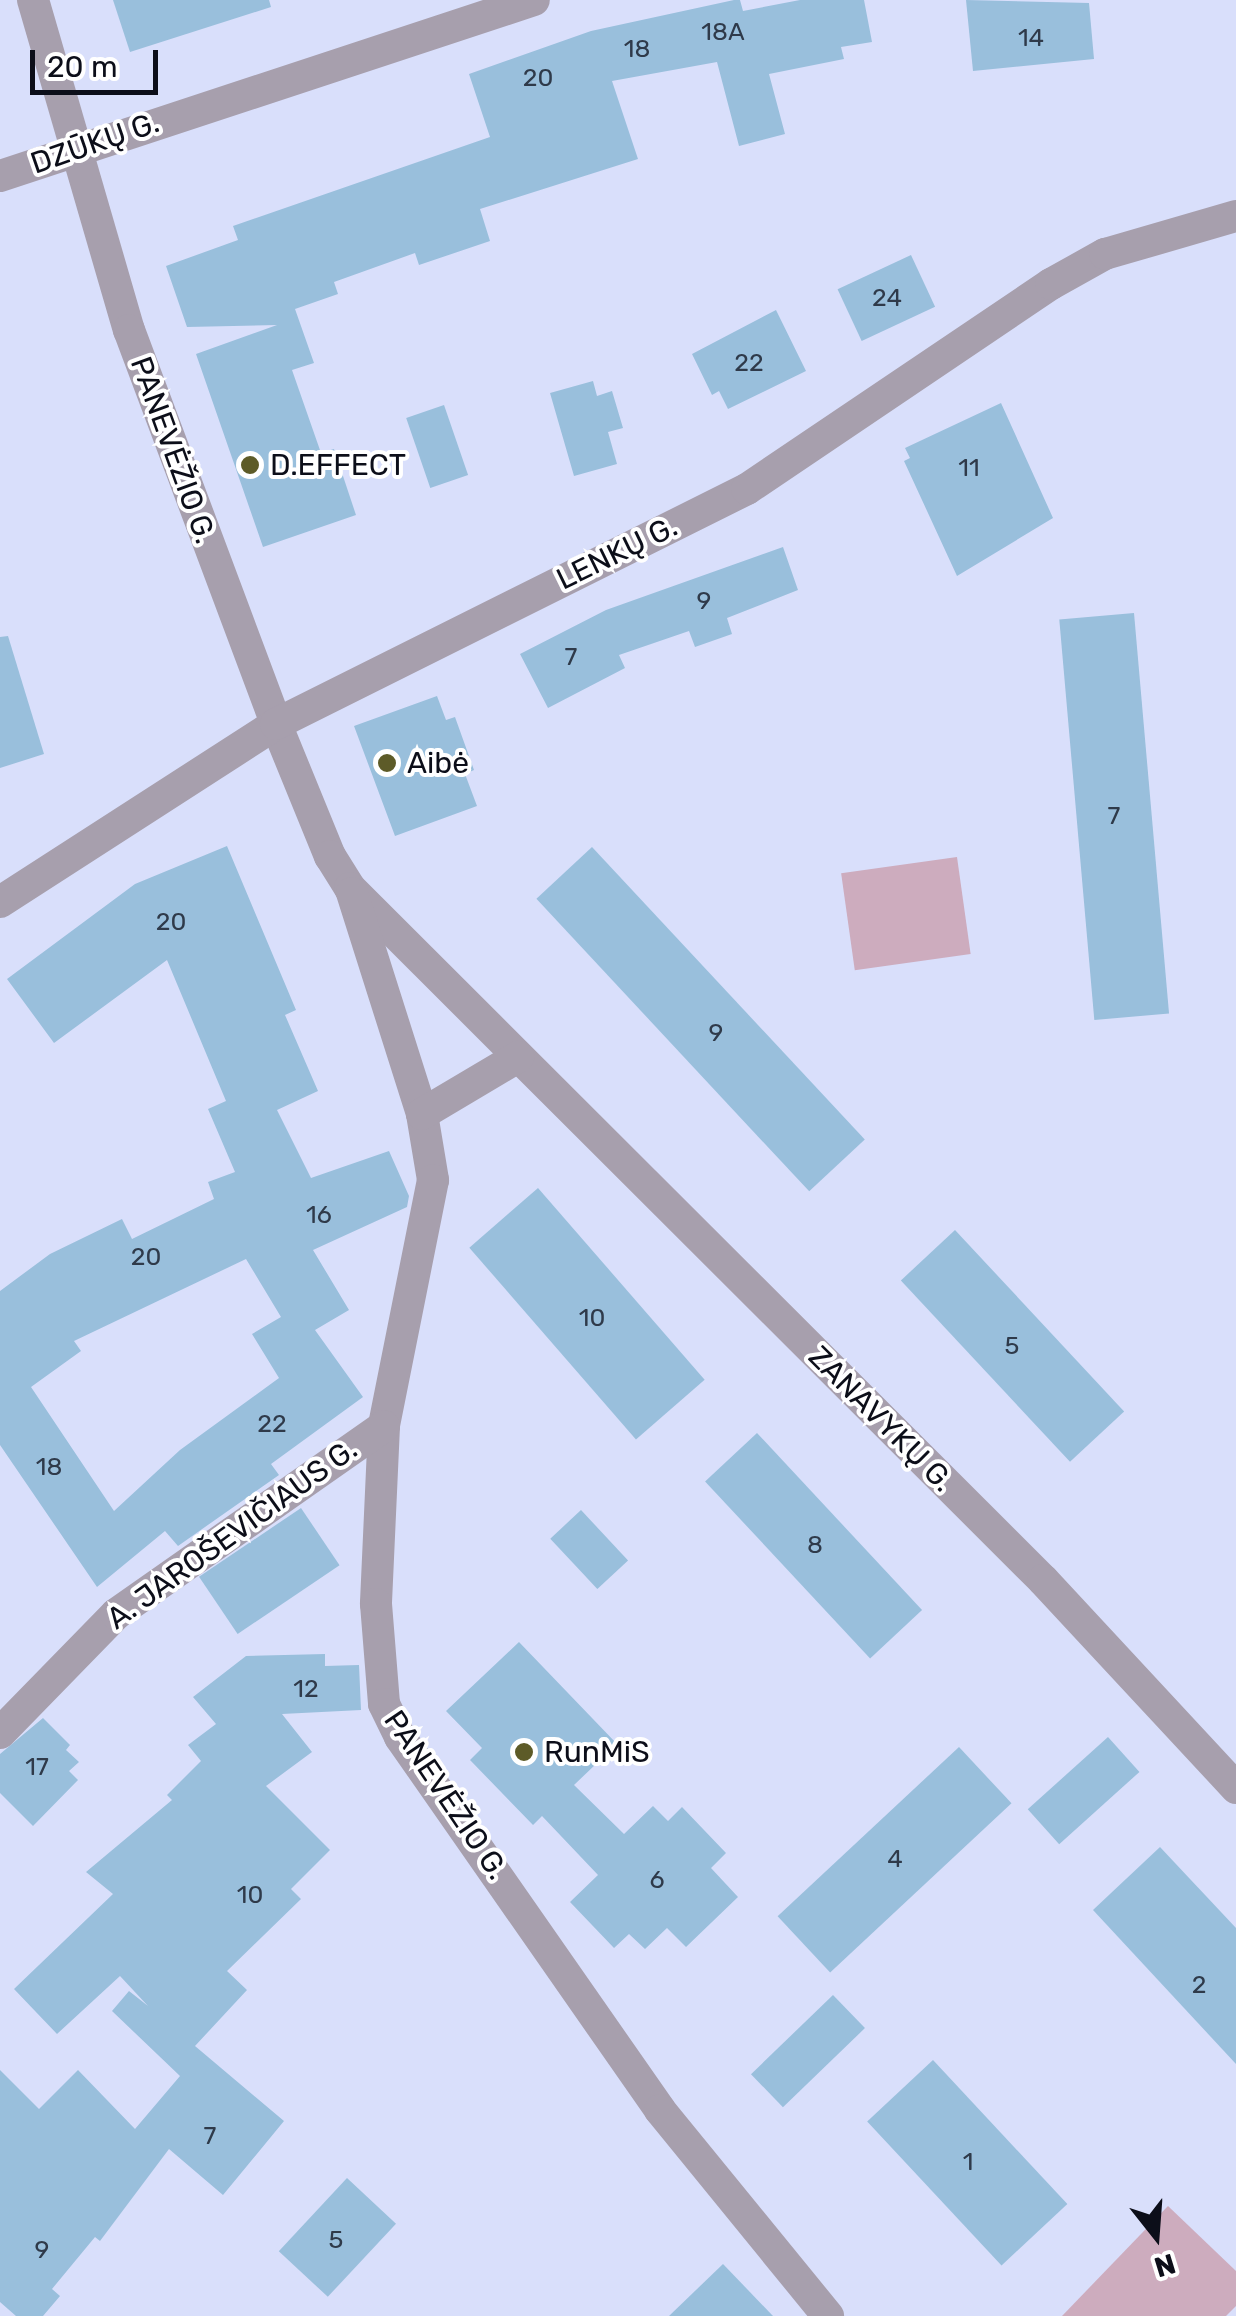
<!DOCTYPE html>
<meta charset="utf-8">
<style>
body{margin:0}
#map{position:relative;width:1236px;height:2316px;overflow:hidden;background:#d9dffb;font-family:Rubik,sans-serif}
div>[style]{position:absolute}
.green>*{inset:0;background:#cdacbe;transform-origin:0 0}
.building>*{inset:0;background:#99bfdc;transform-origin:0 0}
.minor>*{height:32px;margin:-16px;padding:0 16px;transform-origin:16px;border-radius:16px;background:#a79fad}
.dots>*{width:28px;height:28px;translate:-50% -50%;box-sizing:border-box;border:5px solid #fff;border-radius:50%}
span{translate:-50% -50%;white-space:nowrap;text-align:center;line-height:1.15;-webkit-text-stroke:8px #fff;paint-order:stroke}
.number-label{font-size:25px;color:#2f3a4a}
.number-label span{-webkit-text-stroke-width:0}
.street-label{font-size:30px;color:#0c0e19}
.poi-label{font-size:30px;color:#0c0e19}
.left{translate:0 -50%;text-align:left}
.north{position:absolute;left:1106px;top:2186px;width:100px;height:100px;-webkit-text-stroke:8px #fff;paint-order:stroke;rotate:163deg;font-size:28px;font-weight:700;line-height:40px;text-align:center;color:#0c0e19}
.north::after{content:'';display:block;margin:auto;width:35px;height:45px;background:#0c0e19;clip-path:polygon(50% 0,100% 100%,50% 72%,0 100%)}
.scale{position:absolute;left:30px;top:50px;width:128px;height:45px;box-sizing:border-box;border:5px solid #0c0e19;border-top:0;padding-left:12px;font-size:30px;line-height:35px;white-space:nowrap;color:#0c0e19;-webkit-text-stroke:8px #fff;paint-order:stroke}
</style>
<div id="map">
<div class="green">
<i style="left:957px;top:857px;width:98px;height:117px;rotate:82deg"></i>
<i style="clip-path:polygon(1168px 2206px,1236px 2271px,1236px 2306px,1226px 2316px,1062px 2316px)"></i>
</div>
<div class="building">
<i style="clip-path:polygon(113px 0,269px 0,271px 7px,130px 52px)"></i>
<i style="clip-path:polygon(734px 0,740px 0,743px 11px,800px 0,864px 0,872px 42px,841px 47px,844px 59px,769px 74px,785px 134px,739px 146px,717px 62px,612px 81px,638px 159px,480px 209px,490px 241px,419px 265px,415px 253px,334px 282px,338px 294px,295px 309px,314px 363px,292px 370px,321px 453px,334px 449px,356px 515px,263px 547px,196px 354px,277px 325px,187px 327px,166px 266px,238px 240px,233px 226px,490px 137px,469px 74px,591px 31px)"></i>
<i style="clip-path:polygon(966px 0,1089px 3px,1094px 59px,973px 71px)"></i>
<i style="left:911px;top:255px;width:57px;height:81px;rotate:65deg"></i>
<i style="clip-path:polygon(776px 310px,806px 371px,728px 409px,719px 391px,712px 395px,692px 354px)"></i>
<i style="clip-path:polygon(593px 381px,597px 396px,612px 391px,623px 428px,608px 432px,617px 464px,574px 476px,550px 393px)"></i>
<i style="clip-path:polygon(1001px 403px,1053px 518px,957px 576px,904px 461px,910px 458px,905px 448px)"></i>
<i style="left:444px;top:405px;width:74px;height:40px;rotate:71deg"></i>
<i style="clip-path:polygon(783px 547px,798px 590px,727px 618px,732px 634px,695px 647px,689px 631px,619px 655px,625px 668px,548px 708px,520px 654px,606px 610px)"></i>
<i style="left:1134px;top:613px;width:402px;height:75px;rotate:85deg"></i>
<i style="clip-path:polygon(8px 636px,44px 754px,0 768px,0 637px)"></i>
<i style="clip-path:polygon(437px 696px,446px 720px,455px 717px,474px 770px,465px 774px,477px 806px,395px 836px,354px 726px)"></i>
<i style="clip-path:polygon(evenodd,227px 846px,296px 1010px,285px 1015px,318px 1091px,277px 1110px,311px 1178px,389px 1151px,409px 1196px,407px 1207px,313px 1250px,349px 1310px,315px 1330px,363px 1397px,271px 1464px,279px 1475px,178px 1546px,165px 1531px,97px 1587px,0 1445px,0 1291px,50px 1254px,122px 1219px,132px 1239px,214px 1199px,208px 1182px,235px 1172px,208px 1109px,226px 1101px,167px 960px,54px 1043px,7px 979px,135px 884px,227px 846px,246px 1259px,281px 1317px,252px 1334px,279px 1378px,180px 1450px,114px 1511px,31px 1387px,81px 1351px,74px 1341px,246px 1259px)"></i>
<i style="left:592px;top:847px;width:400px;height:76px;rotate:47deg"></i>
<i style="left:538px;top:1188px;width:254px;height:91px;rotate:49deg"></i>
<i style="left:955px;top:1230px;width:248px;height:74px;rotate:47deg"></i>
<i style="left:757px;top:1433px;width:242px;height:71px;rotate:47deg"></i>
<i style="left:301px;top:1508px;width:69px;height:123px;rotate:56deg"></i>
<i style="left:581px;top:1510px;width:69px;height:42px;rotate:47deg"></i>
<i style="clip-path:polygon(519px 1642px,617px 1744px,574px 1785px,624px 1834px,653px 1806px,668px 1821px,682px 1807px,726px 1853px,711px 1868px,738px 1897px,686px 1947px,667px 1928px,645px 1949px,629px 1934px,614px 1948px,570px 1902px,598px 1875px,542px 1816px,533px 1825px,470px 1760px,482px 1748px,446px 1711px)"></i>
<i style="clip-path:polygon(325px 1654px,325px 1666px,359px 1665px,361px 1710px,282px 1714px,312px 1752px,266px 1786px,330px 1850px,291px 1889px,301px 1899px,227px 1971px,247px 1990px,195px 2046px,284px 2121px,223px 2195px,169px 2149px,100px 2241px,95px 2237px,52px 2289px,60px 2296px,43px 2316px,16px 2316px,0 2302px,0 2070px,39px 2109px,78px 2070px,135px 2129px,180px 2076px,112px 2011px,129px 1991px,148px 2006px,120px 1976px,57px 2034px,14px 1989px,113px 1894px,86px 1872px,172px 1800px,167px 1795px,201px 1761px,188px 1745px,216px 1724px,193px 1697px,246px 1656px)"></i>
<i style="clip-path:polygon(43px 1718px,70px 1745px,66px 1750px,79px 1762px,69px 1771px,78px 1780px,33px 1826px,0 1793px,0 1754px)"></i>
<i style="left:1108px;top:1737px;width:47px;height:108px;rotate:48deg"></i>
<i style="left:959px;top:1747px;width:77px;height:248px;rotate:47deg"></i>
<i style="clip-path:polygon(1160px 1847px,1236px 1928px,1236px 2064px,1093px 1910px)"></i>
<i style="left:833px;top:1995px;width:46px;height:114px;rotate:46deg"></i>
<i style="left:933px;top:2060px;width:197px;height:90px;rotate:47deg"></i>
<i style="left:347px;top:2178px;width:67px;height:100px;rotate:43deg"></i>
<i style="clip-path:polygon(723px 2264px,773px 2316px,669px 2316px)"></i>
</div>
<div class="minor">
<i style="left:33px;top:0;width:344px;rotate:73.8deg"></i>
<i style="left:129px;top:330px;width:421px;rotate:69.5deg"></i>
<i style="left:276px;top:724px;width:143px;rotate:67.8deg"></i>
<i style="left:330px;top:856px;width:38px;rotate:58deg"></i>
<i style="left:350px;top:888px;width:979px;rotate:44.96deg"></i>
<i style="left:1043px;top:1580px;width:284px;rotate:47.1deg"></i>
<i style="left:0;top:176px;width:562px;rotate:-18.24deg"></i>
<i style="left:352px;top:893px;width:232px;rotate:72.4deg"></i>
<i style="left:422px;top:1114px;width:67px;rotate:80.5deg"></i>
<i style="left:433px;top:1180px;width:251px;rotate:101.3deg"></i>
<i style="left:384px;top:1426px;width:178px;rotate:92.6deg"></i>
<i style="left:376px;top:1604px;width:100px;rotate:85.4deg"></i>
<i style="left:384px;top:1704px;width:37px;rotate:64deg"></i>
<i style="left:400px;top:1737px;width:455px;rotate:55.1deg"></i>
<i style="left:660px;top:2110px;width:266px;rotate:50.8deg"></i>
<i style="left:0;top:902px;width:328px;rotate:-32.8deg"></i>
<i style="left:276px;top:724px;width:526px;rotate:-26.52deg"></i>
<i style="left:747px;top:489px;width:367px;rotate:-34deg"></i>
<i style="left:1051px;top:284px;width:62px;rotate:-29.1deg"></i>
<i style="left:1105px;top:254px;width:136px;rotate:-16.2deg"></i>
<i style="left:422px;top:1114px;width:112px;rotate:-30.7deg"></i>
<i style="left:0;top:1733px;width:166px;rotate:-45.7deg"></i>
<i style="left:116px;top:1614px;width:327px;rotate:-35deg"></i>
</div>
<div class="dots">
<i style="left:250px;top:465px;background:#5d5b28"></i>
<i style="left:387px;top:763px;background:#5d5b28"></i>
<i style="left:524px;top:1752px;background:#5d5b28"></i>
</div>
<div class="number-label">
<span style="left:723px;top:32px">18A</span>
<span style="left:1031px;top:38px">14</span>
<span style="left:637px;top:49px">18</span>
<span style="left:538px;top:78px">20</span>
<span style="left:887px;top:298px">24</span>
<span style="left:749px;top:363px">22</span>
<span style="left:969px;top:468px">11</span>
<span style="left:704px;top:601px">9</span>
<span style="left:571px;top:657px">7</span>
<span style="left:1114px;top:816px">7</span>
<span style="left:171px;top:922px">20</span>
<span style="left:716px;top:1033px">9</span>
<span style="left:319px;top:1215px">16</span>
<span style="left:146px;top:1257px">20</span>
<span style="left:592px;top:1318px">10</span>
<span style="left:1012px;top:1346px">5</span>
<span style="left:272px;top:1424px">22</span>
<span style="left:49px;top:1467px">18</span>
<span style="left:815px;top:1545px">8</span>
<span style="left:306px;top:1689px">12</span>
<span style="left:37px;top:1767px">17</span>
<span style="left:895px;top:1859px">4</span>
<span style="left:657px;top:1880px">6</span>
<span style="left:250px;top:1895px">10</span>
<span style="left:1199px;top:1985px">2</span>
<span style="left:210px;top:2136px">7</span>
<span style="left:968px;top:2162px">1</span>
<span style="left:336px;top:2240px">5</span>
<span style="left:42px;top:2250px">9</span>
</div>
<div class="street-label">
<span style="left:95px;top:143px;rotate:-19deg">DZŪKŲ G.</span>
<span style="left:173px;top:450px;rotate:70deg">PANEVĖŽIO G.</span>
<span style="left:617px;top:553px;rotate:-26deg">LENKŲ G.</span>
<span style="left:881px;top:1419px;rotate:45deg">ZANAVYKŲ G.</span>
<span style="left:232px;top:1534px;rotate:-36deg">A. JAROŠEVIČIAUS G.</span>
<span style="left:446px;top:1795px;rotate:56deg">PANEVĖŽIO G.</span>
</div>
<div class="poi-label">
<span class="left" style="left:270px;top:465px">D.EFFECT</span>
<span class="left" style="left:407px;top:763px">Aibė</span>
<span class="left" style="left:544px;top:1752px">RunMiS</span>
</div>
<div class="north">N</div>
<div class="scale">20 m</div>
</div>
